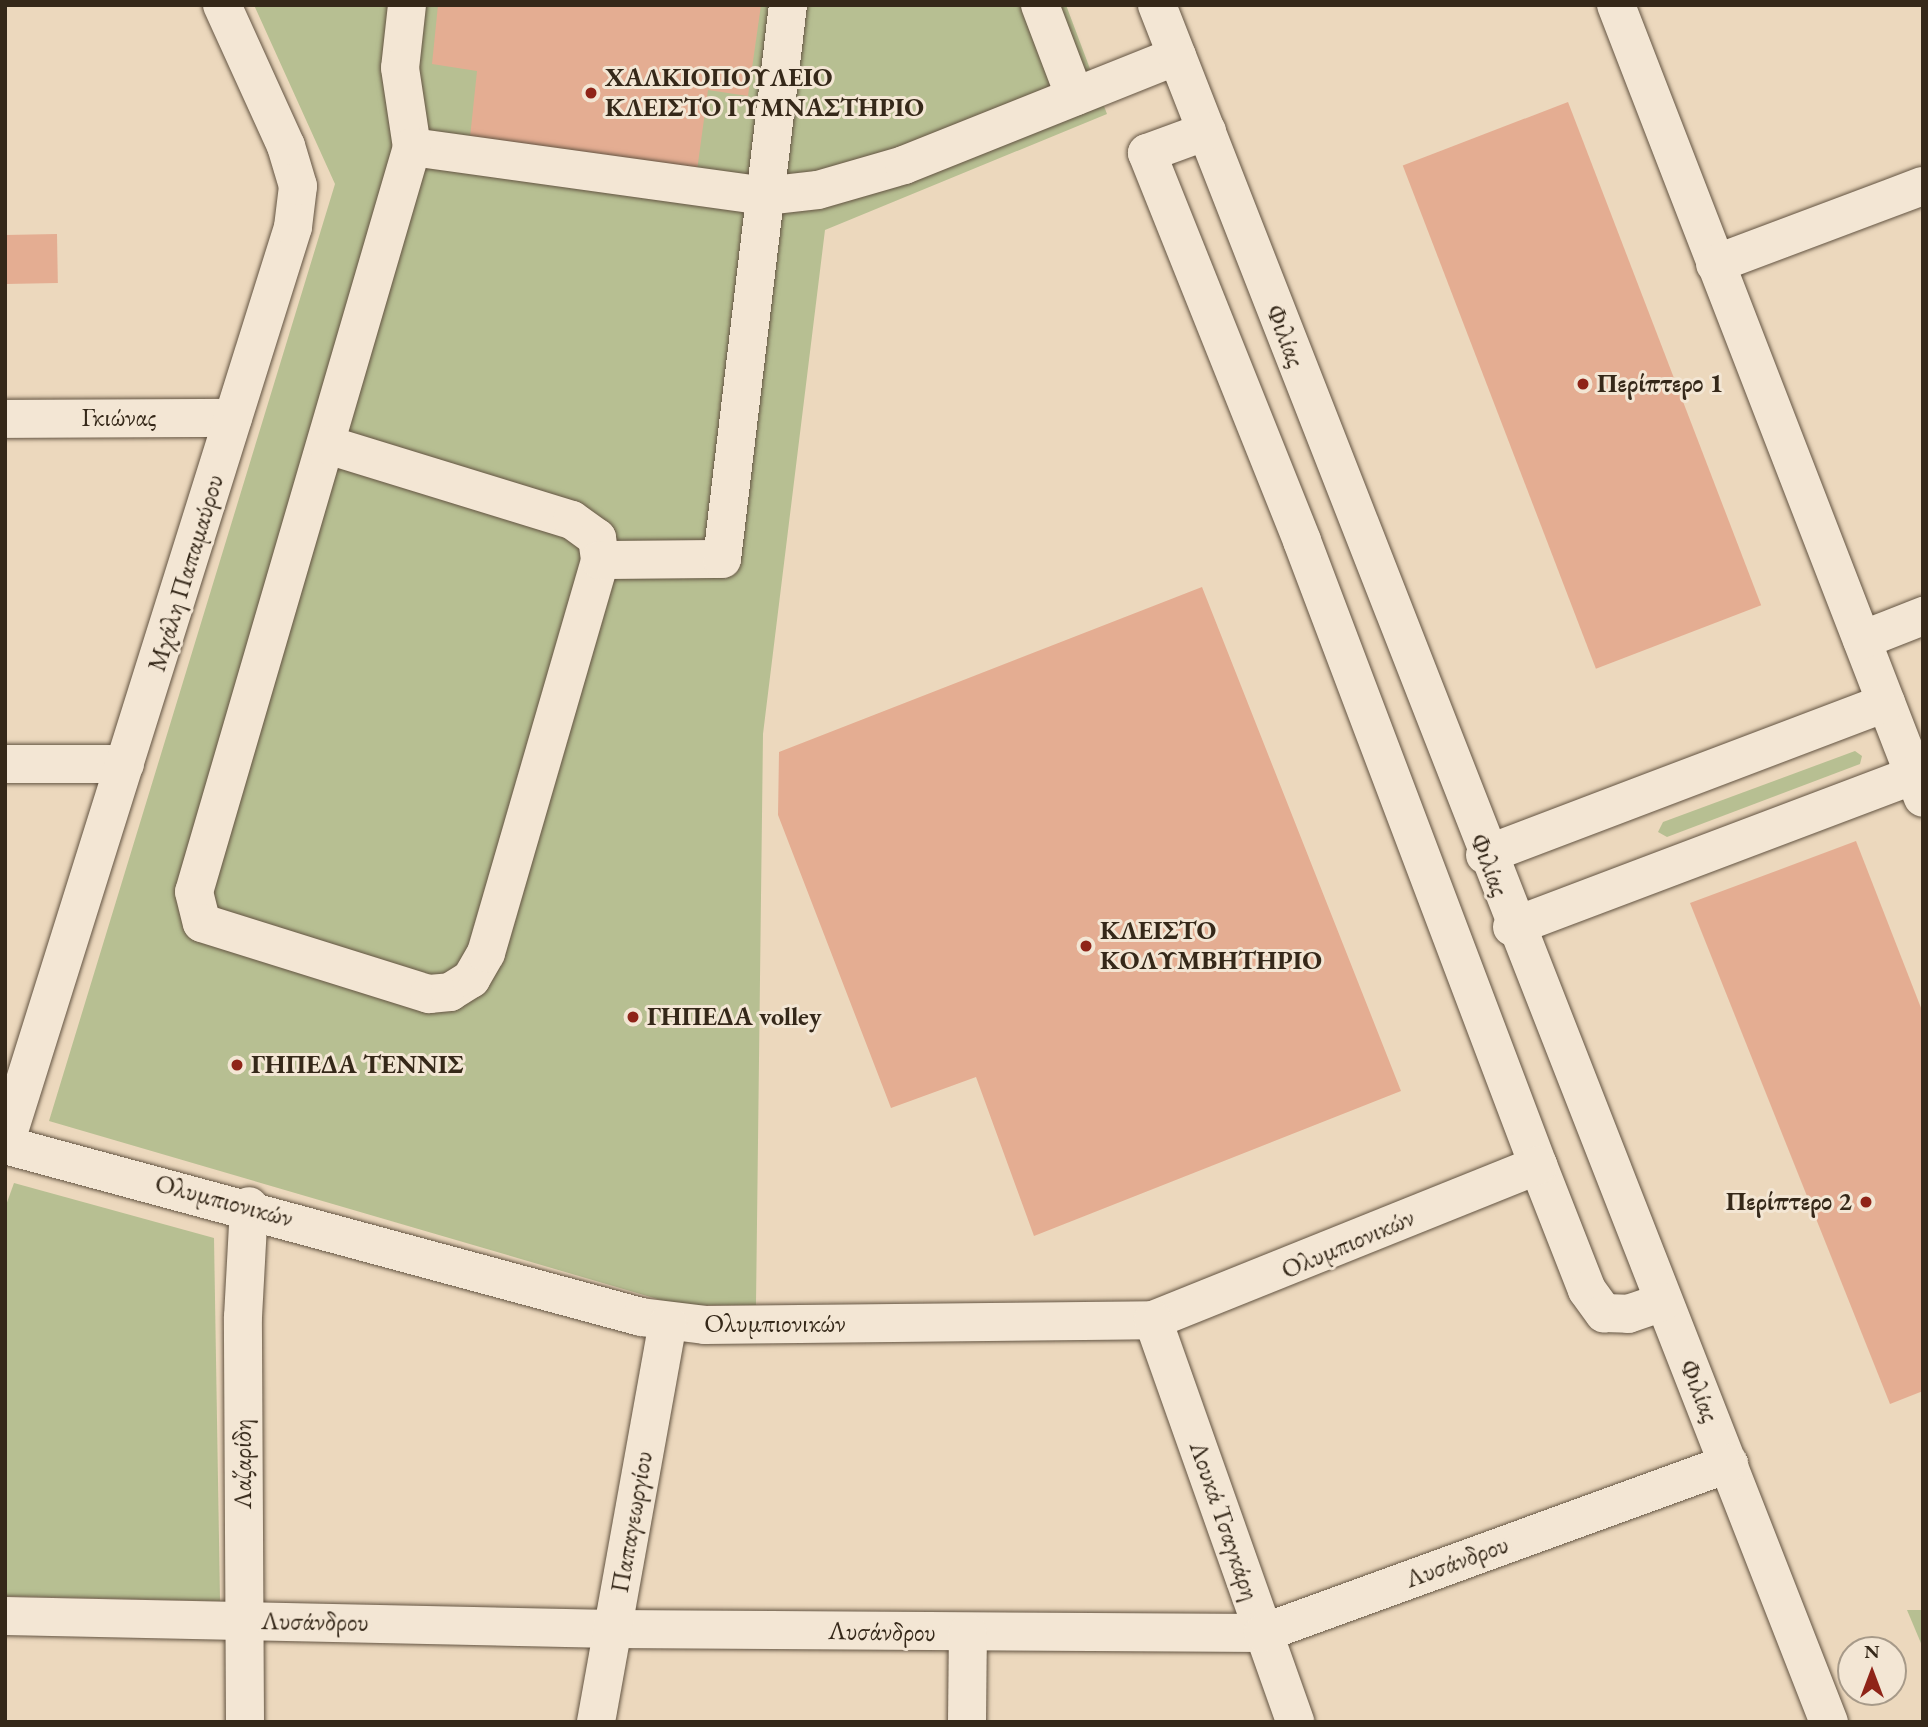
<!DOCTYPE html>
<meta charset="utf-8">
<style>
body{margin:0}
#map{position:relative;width:1928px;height:1727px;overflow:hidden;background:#ecd8bd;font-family:"EB Garamond",serif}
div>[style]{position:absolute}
.green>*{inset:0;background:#b7bf92}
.building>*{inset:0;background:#e4ad92;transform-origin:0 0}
.roads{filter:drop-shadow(0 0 2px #635442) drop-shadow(0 0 2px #635442)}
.minor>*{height:38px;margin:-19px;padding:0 19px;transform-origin:19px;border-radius:19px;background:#f3e6d4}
.dots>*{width:19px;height:19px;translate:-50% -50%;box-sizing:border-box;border:4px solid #f3e6d4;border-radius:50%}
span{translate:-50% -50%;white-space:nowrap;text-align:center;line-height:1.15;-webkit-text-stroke:6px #f3e6d4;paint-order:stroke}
.poi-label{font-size:26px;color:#352819;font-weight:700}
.left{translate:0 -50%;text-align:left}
.right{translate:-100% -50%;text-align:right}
.street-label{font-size:26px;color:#352819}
.frame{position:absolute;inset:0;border:7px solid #352819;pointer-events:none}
.north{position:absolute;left:1837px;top:1636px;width:70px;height:70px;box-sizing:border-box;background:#f3e6d4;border:2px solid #a79a89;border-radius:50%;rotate:0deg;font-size:19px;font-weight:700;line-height:28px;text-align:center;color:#352819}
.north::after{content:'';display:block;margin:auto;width:24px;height:32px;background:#8f2418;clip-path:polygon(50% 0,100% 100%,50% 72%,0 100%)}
</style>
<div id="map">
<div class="green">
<i style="clip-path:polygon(254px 5px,1066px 5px,1107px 114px,825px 230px,763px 734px,756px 1305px,678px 1305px,49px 1121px,335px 184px)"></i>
<i style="clip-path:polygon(1855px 751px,1862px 756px,1860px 764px,1667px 837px,1658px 832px,1663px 822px)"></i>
<i style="clip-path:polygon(14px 1183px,214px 1238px,220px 1601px,5px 1596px,5px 1208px)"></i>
<i style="clip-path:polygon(1907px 1610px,1923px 1610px,1923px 1648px)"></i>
</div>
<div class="building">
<i style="clip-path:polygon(438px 5px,761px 5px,748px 96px,708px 90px,696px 178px,469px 147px,477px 71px,432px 64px)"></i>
<i style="left:1568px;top:102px;width:539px;height:177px;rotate:69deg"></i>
<i style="left:57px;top:234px;width:49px;height:52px;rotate:89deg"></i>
<i style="clip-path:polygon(1202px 587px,1401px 1091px,1034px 1236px,976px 1077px,891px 1108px,778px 815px,779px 752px)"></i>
<i style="clip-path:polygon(1856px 841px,1923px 1013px,1923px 1391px,1890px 1404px,1690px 903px)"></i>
</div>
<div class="roads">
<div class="minor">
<i style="left:407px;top:5px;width:63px;rotate:96.3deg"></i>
<i style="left:400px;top:68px;width:80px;rotate:81.4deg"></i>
<i style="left:412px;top:147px;width:356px;rotate:7.9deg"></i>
<i style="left:765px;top:196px;width:53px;rotate:-6.5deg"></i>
<i style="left:818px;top:190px;width:90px;rotate:-16.2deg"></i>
<i style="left:904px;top:165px;width:294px;rotate:-21.8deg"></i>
<i style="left:1040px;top:5px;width:98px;rotate:69.2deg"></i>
<i style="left:1157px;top:5px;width:1844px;rotate:68.63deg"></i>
<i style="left:1616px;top:5px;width:850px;rotate:68.84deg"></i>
<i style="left:1207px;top:131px;width:64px;rotate:159.9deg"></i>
<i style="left:1147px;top:153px;width:418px;rotate:68.2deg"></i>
<i style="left:1302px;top:541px;width:667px;rotate:69.28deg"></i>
<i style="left:1538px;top:1165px;width:134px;rotate:68.6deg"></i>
<i style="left:1587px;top:1290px;width:29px;rotate:54deg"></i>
<i style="left:1604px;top:1313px;width:24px;rotate:2deg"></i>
<i style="left:1628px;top:1314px;width:37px;rotate:-19deg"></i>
<i style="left:412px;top:147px;width:776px;rotate:106.31deg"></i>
<i style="left:194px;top:892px;width:32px;rotate:76deg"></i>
<i style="left:202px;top:923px;width:238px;rotate:17.4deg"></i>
<i style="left:429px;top:994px;width:21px;rotate:-5deg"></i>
<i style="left:450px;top:992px;width:25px;rotate:-32deg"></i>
<i style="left:471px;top:979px;width:30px;rotate:-60deg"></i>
<i style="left:486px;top:953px;width:409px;rotate:-73.8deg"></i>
<i style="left:1715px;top:264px;width:222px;rotate:-20.6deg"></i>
<i style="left:5px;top:419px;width:228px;rotate:-0.3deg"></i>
<i style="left:328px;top:445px;width:255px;rotate:17.1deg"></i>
<i style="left:572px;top:520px;width:31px;rotate:36deg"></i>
<i style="left:597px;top:538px;width:22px;rotate:82deg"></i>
<i style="left:600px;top:560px;width:122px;rotate:-0.5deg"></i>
<i style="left:722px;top:559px;width:558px;rotate:-83.21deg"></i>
<i style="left:1862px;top:640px;width:66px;rotate:-21.5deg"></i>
<i style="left:5px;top:764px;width:120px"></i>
<i style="left:1485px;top:855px;width:429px;rotate:-20.8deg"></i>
<i style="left:1512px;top:927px;width:430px;rotate:-20.7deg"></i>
<i style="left:5px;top:1144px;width:961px;rotate:-72.56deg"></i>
<i style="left:293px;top:227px;width:41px;rotate:-83deg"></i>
<i style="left:298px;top:186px;width:42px;rotate:-106.7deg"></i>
<i style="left:286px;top:146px;width:155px;rotate:-114.4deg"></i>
<i style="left:5px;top:1145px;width:659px;rotate:15.13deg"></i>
<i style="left:641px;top:1317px;width:64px;rotate:7.1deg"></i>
<i style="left:705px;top:1325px;width:448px;rotate:-0.6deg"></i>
<i style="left:1153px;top:1320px;width:415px;rotate:-21.9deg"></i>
<i style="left:1153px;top:1320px;width:426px;rotate:70.5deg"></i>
<i style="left:5px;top:1616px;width:608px;rotate:1.22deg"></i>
<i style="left:613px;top:1629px;width:650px;rotate:0.35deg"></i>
<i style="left:1263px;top:1633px;width:496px;rotate:-20deg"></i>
<i style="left:245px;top:1722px;width:405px;rotate:-90.3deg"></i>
<i style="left:243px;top:1317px;width:111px;rotate:-86.9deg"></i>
<i style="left:596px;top:1722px;width:405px;rotate:-79.8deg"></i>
<i style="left:967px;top:1722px;width:89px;rotate:-89.4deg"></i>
</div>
</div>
<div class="dots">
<i style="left:591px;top:93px;background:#8f2418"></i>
<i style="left:1583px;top:384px;background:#8f2418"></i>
<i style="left:1086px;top:946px;background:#8f2418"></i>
<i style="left:633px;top:1017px;background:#8f2418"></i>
<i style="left:237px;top:1065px;background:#8f2418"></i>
<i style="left:1866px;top:1202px;background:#8f2418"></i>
</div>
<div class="poi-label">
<span class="left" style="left:605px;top:93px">ΧΑΛΚΙΟΠΟΥΛΕΙΟ<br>ΚΛΕΙΣΤΟ ΓΥΜΝΑΣΤΗΡΙΟ</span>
<span class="left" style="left:1597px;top:384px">Περίπτερο 1</span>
<span class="left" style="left:1100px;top:946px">ΚΛΕΙΣΤΟ<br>ΚΟΛΥΜΒΗΤΗΡΙΟ</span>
<span class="left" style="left:647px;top:1017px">ΓΗΠΕΔΑ volley</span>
<span class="left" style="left:251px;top:1065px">ΓΗΠΕΔΑ ΤΕΝΝΙΣ</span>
<span class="right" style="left:1852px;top:1202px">Περίπτερο 2</span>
</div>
<div class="street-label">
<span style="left:1285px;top:336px;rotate:69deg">Φιλίας</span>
<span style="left:119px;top:418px">Γκιώνας</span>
<span style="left:186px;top:573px;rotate:-73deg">Μχάλη Παπαμαύρου</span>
<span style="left:1489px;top:865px;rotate:69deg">Φιλίας</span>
<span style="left:224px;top:1201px;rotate:15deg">Ολυμπιονικών</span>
<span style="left:1348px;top:1244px;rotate:-23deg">Ολυμπιονικών</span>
<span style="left:775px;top:1324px">Ολυμπιονικών</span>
<span style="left:1699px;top:1391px;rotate:68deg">Φιλίας</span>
<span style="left:243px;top:1464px;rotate:-90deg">Λαζαρίδη</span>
<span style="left:1224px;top:1521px;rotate:71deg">Λουκά Τσαγκάρη</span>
<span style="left:632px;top:1522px;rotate:-80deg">Παπαγεωργίου</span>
<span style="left:1457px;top:1562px;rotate:-20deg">Λυσάνδρου</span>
<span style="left:315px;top:1622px;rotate:1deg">Λυσάνδρου</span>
<span style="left:882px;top:1632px;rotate:1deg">Λυσάνδρου</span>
</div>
<div class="frame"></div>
<div class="north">N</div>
</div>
